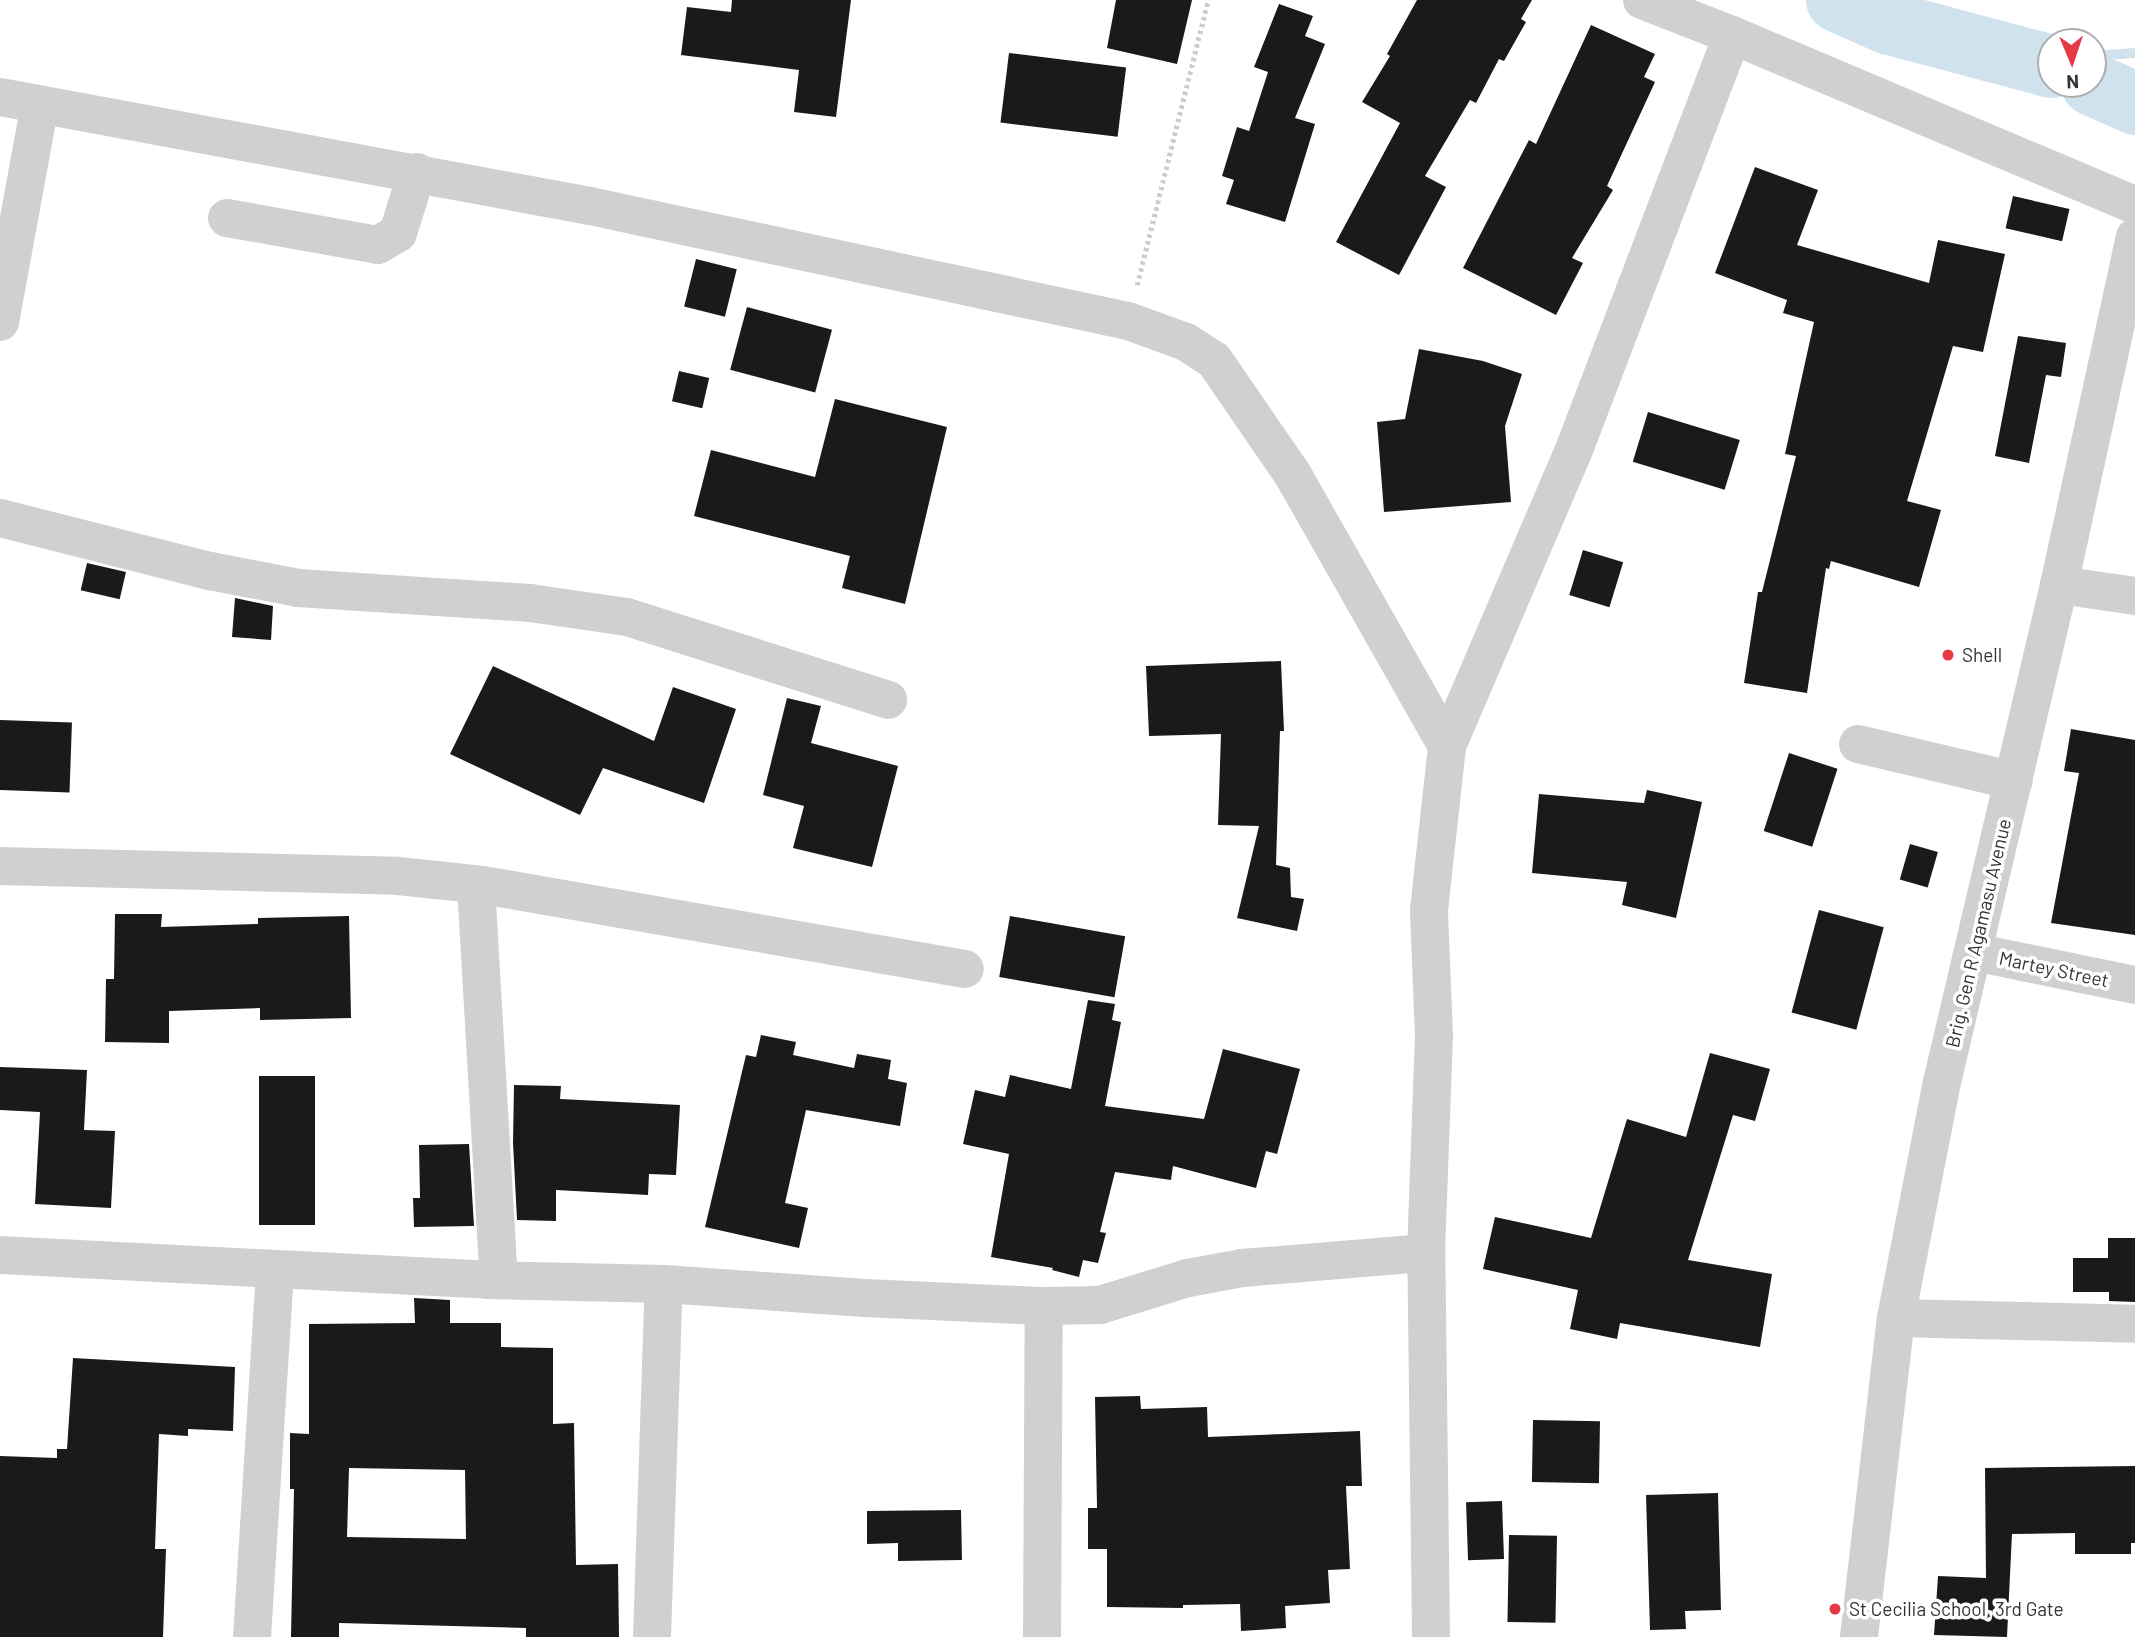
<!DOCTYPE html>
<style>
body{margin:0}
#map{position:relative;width:2135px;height:1637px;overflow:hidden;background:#fff;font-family:Barlow,sans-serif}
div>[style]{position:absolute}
.stream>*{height:10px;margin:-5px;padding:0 5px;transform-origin:5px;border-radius:5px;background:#cfe2ee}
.river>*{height:63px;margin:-31.5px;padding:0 31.5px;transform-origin:31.5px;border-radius:31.5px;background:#cfe2ee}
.building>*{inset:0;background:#1a1a1a;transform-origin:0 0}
.path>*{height:4.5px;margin-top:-2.25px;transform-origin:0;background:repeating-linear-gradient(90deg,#cdcdcd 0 3.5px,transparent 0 7px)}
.minor>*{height:38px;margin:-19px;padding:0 19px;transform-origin:19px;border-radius:19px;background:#d0d0d0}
.dots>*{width:19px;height:19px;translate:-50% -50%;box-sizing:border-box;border:4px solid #fff;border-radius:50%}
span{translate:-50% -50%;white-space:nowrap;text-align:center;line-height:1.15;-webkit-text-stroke:7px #fff;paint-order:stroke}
.poi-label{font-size:19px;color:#333}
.left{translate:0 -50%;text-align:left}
.street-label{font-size:19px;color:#333}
.north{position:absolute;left:2037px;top:28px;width:70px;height:70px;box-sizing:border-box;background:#fff;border:2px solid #adadad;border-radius:50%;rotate:178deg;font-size:19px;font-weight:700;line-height:28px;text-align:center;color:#333}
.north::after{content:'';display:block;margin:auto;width:24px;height:32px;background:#e63946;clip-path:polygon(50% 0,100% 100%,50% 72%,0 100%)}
</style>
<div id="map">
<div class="stream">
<i style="left:2093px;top:56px;width:42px;rotate:-4.1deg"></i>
<i style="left:2036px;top:60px;width:15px;rotate:-4deg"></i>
</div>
<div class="river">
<i style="left:1837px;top:0;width:54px;rotate:24.2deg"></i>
<i style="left:1886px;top:22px;width:171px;rotate:14.9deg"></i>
<i style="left:2092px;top:84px;width:47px;rotate:23.8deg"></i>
</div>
<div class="building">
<i style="clip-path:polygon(732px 0,851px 0,836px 117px,794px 112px,799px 70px,681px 55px,687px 7px,731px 12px)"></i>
<i style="clip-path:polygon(1116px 0,1192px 0,1177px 64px,1107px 48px)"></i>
<i style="clip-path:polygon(1417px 0,1532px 0,1521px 19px,1526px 22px,1504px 61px,1499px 59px,1476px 103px,1470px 100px,1425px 176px,1446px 187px,1399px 275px,1336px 242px,1400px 123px,1362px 102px,1390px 56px,1387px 54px)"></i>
<i style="clip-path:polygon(1279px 4px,1313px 16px,1305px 36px,1325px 44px,1295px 118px,1315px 124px,1285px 222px,1226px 204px,1234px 180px,1222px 176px,1237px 127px,1249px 131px,1268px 72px,1254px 67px)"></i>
<i style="clip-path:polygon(1591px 25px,1655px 54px,1644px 77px,1655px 82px,1607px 186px,1613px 190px,1572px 258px,1583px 263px,1556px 315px,1463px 268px,1529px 140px,1536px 144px)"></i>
<i style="left:1009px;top:53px;width:118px;height:70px;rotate:7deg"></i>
<i style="clip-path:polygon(1755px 167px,1818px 190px,1797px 245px,1929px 283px,1938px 240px,2005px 254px,1983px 352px,1953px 346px,1907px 501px,1941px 510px,1919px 587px,1831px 561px,1829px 569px,1826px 568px,1807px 693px,1744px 683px,1758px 592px,1762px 592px,1796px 456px,1785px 454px,1814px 322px,1783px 313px,1787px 300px,1715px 273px)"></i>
<i style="left:2013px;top:196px;width:58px;height:33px;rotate:13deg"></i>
<i style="left:696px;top:259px;width:42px;height:49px;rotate:14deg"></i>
<i style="left:747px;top:307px;width:88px;height:65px;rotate:15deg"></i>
<i style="clip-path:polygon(2018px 336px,2066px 343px,2061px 377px,2046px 375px,2029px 463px,1995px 456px)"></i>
<i style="clip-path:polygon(1419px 349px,1483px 361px,1522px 374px,1505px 426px,1511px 502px,1384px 512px,1377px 422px,1405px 419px)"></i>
<i style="left:679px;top:371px;width:31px;height:31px;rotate:13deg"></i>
<i style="clip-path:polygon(835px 399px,947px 427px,905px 604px,842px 588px,850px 556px,694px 516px,711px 450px,815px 477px)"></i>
<i style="left:1648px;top:412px;width:96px;height:52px;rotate:17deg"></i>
<i style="left:1583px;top:550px;width:42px;height:47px;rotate:17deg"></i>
<i style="left:87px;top:563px;width:40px;height:28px;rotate:13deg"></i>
<i style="clip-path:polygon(235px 598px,273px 606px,271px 640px,232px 637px)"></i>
<i style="clip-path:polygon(1281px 661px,1284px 731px,1280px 731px,1276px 865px,1290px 868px,1291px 897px,1304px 899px,1297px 931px,1237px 918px,1259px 826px,1218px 825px,1221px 734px,1149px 736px,1146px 666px)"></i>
<i style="clip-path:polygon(493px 666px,654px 741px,673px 687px,736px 709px,704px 803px,603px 768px,580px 815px,450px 754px)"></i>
<i style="clip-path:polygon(787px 698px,821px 706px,811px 743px,898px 766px,872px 867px,793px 848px,804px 806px,763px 795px)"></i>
<i style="left:0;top:720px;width:72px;height:70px;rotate:2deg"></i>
<i style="clip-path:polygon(2071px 729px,2135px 740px,2135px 935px,2051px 923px,2079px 773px,2064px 771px)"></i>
<i style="left:1789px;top:753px;width:51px;height:82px;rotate:18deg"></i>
<i style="clip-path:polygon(1647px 790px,1702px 802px,1676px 918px,1622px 905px,1627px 882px,1532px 873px,1539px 794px,1644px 803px)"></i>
<i style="left:1910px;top:844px;width:29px;height:37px;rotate:16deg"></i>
<i style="left:1819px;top:910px;width:67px;height:106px;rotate:15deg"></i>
<i style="clip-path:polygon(115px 914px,162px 914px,161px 927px,258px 924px,258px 918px,349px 916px,351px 1018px,260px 1020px,260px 1008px,169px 1011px,169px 1043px,105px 1042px,106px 979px,114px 979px)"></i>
<i style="left:1010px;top:916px;width:117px;height:62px;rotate:10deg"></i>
<i style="clip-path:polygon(1088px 1000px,1115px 1004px,1112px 1020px,1121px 1022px,1105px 1106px,1204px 1119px,1223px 1049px,1300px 1069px,1277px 1154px,1266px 1151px,1256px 1188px,1173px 1166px,1171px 1180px,1115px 1172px,1100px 1232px,1106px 1233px,1098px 1263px,1083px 1260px,1079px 1277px,1052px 1270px,1053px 1268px,991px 1257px,1009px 1154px,963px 1144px,975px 1090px,1005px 1097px,1010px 1075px,1071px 1089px)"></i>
<i style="clip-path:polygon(761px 1035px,796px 1042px,793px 1055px,854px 1068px,857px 1054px,891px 1060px,888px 1079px,907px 1083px,900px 1126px,806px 1110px,785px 1203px,808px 1208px,799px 1248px,705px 1227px,746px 1055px,756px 1057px)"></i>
<i style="clip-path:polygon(1710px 1053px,1770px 1069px,1755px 1121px,1733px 1115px,1688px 1260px,1772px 1274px,1760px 1347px,1620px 1323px,1617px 1339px,1570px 1329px,1578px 1290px,1483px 1269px,1495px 1217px,1591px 1238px,1627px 1119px,1686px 1137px)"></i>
<i style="clip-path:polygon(0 1067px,87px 1070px,84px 1130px,115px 1131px,111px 1208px,35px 1204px,40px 1112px,0 1110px)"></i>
<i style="left:259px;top:1076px;width:56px;height:149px"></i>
<i style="clip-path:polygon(514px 1085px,561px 1086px,560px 1099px,680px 1105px,676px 1175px,649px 1174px,648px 1195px,556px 1190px,556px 1221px,517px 1220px,513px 1143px)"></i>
<i style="clip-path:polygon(469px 1144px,474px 1226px,414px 1227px,413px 1198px,420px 1198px,419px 1145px)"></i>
<i style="clip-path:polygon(2108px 1238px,2135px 1238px,2135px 1302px,2109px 1301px,2109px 1292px,2073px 1292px,2073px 1258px,2108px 1258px)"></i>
<i style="clip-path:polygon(evenodd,414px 1298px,450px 1300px,450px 1323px,501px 1323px,501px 1347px,553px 1348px,553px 1424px,574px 1423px,576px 1565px,618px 1564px,619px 1637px,526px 1637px,526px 1628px,339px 1623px,339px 1637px,291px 1637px,294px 1489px,290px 1489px,290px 1433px,309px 1434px,309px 1324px,415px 1323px,414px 1298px,349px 1468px,465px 1470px,466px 1539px,347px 1537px,349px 1468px)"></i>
<i style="clip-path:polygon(73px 1358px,235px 1367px,233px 1431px,188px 1429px,188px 1436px,159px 1434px,155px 1549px,166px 1549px,163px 1637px,0 1637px,0 1456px,57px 1458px,57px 1449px,67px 1449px)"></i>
<i style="clip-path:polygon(1140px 1396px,1141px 1409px,1207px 1407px,1208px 1437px,1360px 1431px,1362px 1486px,1346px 1486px,1350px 1569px,1328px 1570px,1330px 1603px,1285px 1606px,1286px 1628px,1241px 1631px,1240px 1604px,1183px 1605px,1183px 1608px,1107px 1607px,1107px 1549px,1088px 1549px,1088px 1508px,1097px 1508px,1095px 1397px)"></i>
<i style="left:1533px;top:1420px;width:67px;height:62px;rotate:1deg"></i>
<i style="clip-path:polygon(2135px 1466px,2135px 1543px,2131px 1543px,2131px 1554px,2075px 1554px,2075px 1533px,2012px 1534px,2007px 1637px,1934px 1635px,1938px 1576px,1986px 1578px,1985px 1468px)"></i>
<i style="clip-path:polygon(1718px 1493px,1721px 1610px,1685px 1611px,1686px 1629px,1650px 1630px,1646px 1495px)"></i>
<i style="left:1502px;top:1501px;width:58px;height:36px;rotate:88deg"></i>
<i style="clip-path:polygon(961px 1510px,962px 1560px,898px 1561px,898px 1543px,867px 1544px,867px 1511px)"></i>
<i style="left:1509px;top:1535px;width:48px;height:87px;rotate:1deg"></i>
</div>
<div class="path">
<i style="left:1137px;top:285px;width:294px;rotate:-76deg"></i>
</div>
<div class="minor">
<i style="left:1642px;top:0;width:97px;rotate:21.3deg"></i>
<i style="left:1732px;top:35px;width:437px;rotate:22.9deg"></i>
<i style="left:0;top:97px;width:600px;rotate:10.47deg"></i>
<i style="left:590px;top:206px;width:550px;rotate:12.07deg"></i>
<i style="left:1128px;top:321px;width:62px;rotate:19.9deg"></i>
<i style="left:1186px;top:342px;width:33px;rotate:33deg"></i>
<i style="left:1214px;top:360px;width:140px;rotate:55.5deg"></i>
<i style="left:1293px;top:475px;width:312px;rotate:60.4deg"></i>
<i style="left:227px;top:218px;width:153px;rotate:10.1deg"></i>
<i style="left:378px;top:245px;width:23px;rotate:-31deg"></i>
<i style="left:398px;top:233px;width:64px;rotate:-72.7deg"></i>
<i style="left:0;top:322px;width:221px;rotate:-79.6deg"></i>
<i style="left:0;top:518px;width:217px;rotate:14.2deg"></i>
<i style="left:210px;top:571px;width:90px;rotate:10.9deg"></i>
<i style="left:298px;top:588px;width:232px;rotate:3.7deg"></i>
<i style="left:530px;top:603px;width:98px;rotate:8.2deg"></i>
<i style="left:627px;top:617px;width:274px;rotate:17.6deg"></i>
<i style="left:2059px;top:585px;width:77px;rotate:8.2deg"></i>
<i style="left:1858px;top:744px;width:160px;rotate:13.3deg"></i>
<i style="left:0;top:866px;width:398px;rotate:1.4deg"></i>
<i style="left:398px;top:876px;width:85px;rotate:6deg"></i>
<i style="left:483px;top:885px;width:489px;rotate:9.9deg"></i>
<i style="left:476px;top:885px;width:396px;rotate:86.7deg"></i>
<i style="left:1974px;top:952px;width:164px;rotate:11.6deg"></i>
<i style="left:0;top:1255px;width:489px;rotate:2.9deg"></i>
<i style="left:488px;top:1280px;width:176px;rotate:1.3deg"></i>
<i style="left:664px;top:1284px;width:201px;rotate:4deg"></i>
<i style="left:865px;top:1298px;width:179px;rotate:2.6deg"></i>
<i style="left:1044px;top:1306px;width:56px;rotate:-1deg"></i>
<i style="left:1100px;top:1305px;width:92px;rotate:-17.1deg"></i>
<i style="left:1188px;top:1278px;width:55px;rotate:-10.5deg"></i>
<i style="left:1242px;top:1268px;width:185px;rotate:-4.7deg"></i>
<i style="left:1896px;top:1318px;width:239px;rotate:1.4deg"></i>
<i style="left:252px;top:1637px;width:368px;rotate:-86.4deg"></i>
<i style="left:652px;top:1637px;width:353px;rotate:-88.1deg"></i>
<i style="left:1042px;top:1637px;width:331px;rotate:-89.7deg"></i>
<i style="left:1431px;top:1637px;width:384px;rotate:-90.7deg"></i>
<i style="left:1426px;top:1253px;width:216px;rotate:-87.9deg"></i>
<i style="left:1434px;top:1037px;width:127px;rotate:-92.3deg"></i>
<i style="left:1429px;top:910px;width:165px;rotate:-83.7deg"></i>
<i style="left:1447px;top:746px;width:317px;rotate:-66.8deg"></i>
<i style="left:1572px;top:455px;width:449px;rotate:-69.1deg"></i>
<i style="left:1859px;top:1637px;width:321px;rotate:-83.4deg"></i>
<i style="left:1896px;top:1318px;width:240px;rotate:-79deg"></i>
<i style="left:1942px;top:1082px;width:511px;rotate:-76.75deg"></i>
<i style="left:2059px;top:585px;width:356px;rotate:-77.7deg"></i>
</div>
<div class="dots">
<i style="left:1948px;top:655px;background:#e63946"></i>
<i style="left:1835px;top:1609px;background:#e63946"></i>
</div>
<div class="poi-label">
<span class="left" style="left:1962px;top:655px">Shell</span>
<span class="left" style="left:1849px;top:1609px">St Cecilia School, 3rd Gate</span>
</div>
<div class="street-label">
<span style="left:1978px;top:933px;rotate:-77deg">Brig. Gen R Agamasu Avenue</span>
<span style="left:2054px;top:969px;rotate:12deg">Martey Street</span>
</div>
<div class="north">N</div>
</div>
